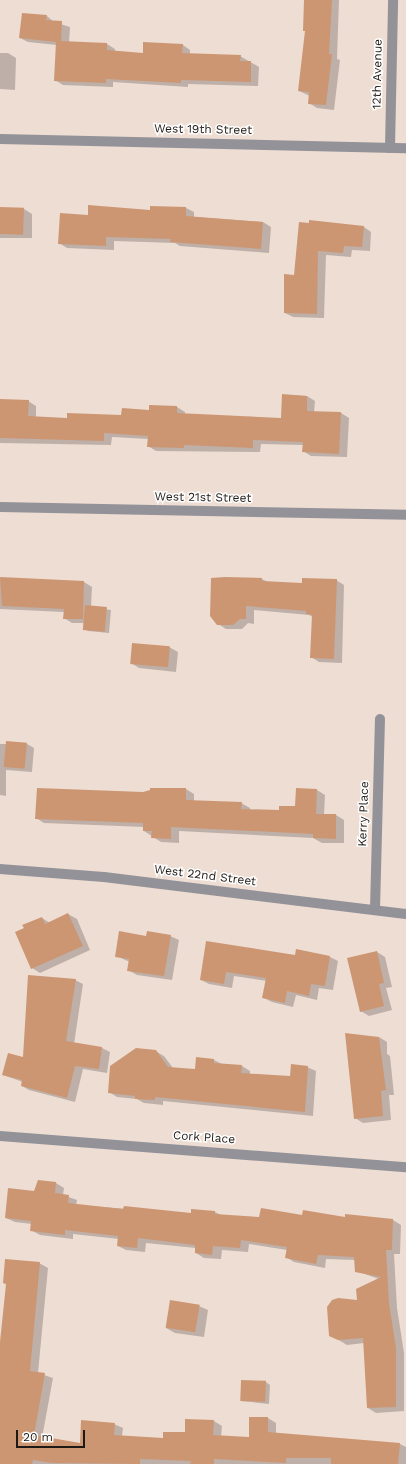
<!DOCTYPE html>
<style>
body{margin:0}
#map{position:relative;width:406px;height:1464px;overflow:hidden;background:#eeddd2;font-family:"Work Sans",sans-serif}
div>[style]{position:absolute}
.shadow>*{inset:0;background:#0003}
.building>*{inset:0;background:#cc9673;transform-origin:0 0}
.minor>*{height:10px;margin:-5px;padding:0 5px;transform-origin:5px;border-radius:5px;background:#939299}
span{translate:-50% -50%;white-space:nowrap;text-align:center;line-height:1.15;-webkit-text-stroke:3px #fff;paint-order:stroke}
.street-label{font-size:12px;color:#1f1915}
.scale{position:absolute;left:16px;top:1430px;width:69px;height:18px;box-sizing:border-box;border:2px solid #1f1915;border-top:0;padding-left:5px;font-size:12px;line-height:14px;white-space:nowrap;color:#1f1915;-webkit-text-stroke:3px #fff;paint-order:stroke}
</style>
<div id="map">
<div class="shadow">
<i style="clip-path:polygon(305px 0,339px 0,337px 59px,340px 60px,334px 110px,317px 108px,309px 103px,310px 96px,299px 91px,306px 31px)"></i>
<i style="clip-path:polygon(47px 16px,54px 22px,70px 27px,69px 43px,107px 44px,115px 49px,115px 52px,144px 54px,183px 45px,190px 50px,190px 54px,240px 56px,259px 67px,258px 86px,188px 84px,188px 87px,113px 82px,113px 87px,63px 85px,55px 80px,57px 45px,28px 42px,20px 38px)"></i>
<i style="clip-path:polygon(0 53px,8px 53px,16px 58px,15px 90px,0 89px)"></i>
<i style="clip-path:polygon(0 208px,24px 209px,32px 214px,32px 238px,0 238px)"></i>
<i style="clip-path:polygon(186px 208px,194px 212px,194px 217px,263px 222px,271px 227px,269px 253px,180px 246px,175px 243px,114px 241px,114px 250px,67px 248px,59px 243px,89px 216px)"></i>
<i style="clip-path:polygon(300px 223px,364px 227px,371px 232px,370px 251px,352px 250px,351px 257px,326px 255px,324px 318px,293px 317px,285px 313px,295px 276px)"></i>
<i style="clip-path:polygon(283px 395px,307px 396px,315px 401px,314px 412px,341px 413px,349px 418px,347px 457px,311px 456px,303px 451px,303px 445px,261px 444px,260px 452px,156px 451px,148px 446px,148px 439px,112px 437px,111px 445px,0 443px,0 400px,28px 401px,36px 406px,36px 417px,68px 419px,122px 416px,177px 407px,185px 412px,185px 415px,282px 419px)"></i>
<i style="clip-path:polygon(0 579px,84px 582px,92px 587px,91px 607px,111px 610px,109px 633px,88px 631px,84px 629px,85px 623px,72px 623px,64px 618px,64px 612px,0 609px)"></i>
<i style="clip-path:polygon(212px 579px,262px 579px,268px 582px,303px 584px,336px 580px,344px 585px,342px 663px,319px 662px,311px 657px,313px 617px,309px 615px,254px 610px,254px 624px,248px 623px,242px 629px,226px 629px,218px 624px)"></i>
<i style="clip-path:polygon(169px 647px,178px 652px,176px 672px,139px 668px,131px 663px)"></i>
<i style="clip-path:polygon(0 744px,27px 744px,34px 748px,32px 772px,6px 770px,6px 796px,0 795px)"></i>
<i style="clip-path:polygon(186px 789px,194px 794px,194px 801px,241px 803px,250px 808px,250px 810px,280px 811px,296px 807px,317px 790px,325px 795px,324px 815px,336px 815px,344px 820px,344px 843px,322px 843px,313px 838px,179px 831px,179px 843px,161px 842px,144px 831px,144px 827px,44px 823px,36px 818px,143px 793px)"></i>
<i style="clip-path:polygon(68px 914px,77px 919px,90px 950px,40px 973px,32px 968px,25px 929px,42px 918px,50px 923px)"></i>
<i style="clip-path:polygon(170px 936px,179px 940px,172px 980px,137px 975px,128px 970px,130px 962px,116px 956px,147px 937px)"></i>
<i style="clip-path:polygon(207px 942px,296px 956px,330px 957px,338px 961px,333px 990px,319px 988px,317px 1000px,296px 995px,293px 1007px,272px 1002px,264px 998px,267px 981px,234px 976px,232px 988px,209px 984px,201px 980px)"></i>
<i style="clip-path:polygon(377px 952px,385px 957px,392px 987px,386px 988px,392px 1010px,369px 1016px,361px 1011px)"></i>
<i style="clip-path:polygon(75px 980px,83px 984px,74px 1044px,102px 1048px,110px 1052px,107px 1073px,83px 1069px,75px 1102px,29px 1090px,22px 1086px,23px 1082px,3px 1075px,24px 1058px)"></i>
<i style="clip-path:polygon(379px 1037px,387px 1042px,387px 1054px,390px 1056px,394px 1095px,389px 1095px,391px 1120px,363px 1123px,355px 1118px)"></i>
<i style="clip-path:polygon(155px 1051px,164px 1056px,173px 1068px,196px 1070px,214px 1060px,222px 1064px,242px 1066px,250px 1071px,250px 1075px,291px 1078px,307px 1067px,316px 1071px,313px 1116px,163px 1101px,163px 1105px,144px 1103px,137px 1099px,117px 1097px,109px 1092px)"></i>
<i style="clip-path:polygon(56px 1183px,64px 1188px,63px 1195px,77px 1200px,76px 1205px,192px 1214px,215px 1212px,221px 1215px,260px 1218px,303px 1216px,393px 1220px,401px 1225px,400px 1254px,394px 1254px,397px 1308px,404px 1353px,404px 1411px,376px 1413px,368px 1408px,364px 1343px,347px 1345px,330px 1335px,379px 1279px,356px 1271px,355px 1260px,326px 1259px,325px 1268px,294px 1262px,286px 1257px,287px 1250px,249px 1244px,248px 1252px,222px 1250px,221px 1259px,204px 1258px,196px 1253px,196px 1248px,146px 1243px,145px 1252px,126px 1250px,118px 1246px,119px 1239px,73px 1234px,73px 1239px,40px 1235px,31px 1230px,32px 1224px,15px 1222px,6px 1218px,34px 1192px)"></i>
<i style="clip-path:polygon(39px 1263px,48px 1268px,38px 1373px,53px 1378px,42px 1438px,81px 1444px,114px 1424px,123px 1428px,122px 1436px,163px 1439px,186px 1433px,214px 1421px,222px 1426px,221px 1437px,250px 1438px,268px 1418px,276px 1423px,276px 1434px,400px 1444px,406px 1447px,406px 1464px,0 1464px,0 1349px,7px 1285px,4px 1283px)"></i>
<i style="clip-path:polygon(199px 1306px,208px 1310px,204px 1337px,175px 1333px,166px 1328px)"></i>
<i style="clip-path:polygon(266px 1382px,270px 1385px,269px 1404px,241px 1401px)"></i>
</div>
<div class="building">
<i style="clip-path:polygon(304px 0,332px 0,329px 54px,332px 54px,326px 105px,308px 104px,309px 92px,298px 91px,305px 31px,303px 31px)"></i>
<i style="clip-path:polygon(22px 13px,47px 15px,46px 20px,62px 21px,61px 41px,107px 43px,107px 50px,143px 53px,143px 42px,183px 44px,182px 53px,241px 55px,240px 61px,251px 61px,251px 82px,181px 80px,181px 83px,106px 79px,106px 83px,54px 81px,56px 42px,19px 38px)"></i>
<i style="clip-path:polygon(88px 205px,150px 210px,150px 206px,186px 207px,186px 216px,263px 222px,261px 249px,170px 242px,171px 239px,106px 237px,106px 246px,58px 244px,60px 213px,88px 215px)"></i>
<i style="left:0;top:207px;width:24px;height:27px;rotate:2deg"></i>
<i style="clip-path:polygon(309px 220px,364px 226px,362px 247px,344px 246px,343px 253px,318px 251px,317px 314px,284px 313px,284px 274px,294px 275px,299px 222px,309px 223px)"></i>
<i style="clip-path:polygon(282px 394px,307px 396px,307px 411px,341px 412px,339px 454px,302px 452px,303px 442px,253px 440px,253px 448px,184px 445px,184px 448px,147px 447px,148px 436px,104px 433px,104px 441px,0 438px,0 399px,29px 400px,28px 416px,67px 418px,67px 413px,121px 415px,122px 408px,149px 410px,149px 405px,177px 406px,177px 413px,281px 418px)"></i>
<i style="clip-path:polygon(0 577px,84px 581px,83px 619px,63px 619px,64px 609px,2px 606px)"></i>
<i style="clip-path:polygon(225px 577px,262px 578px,262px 581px,302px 583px,302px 578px,337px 579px,334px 659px,310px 658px,312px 615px,306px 614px,306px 611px,246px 606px,246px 619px,240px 619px,233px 625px,217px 625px,210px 616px,211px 578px)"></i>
<i style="left:85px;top:605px;width:22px;height:25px;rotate:5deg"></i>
<i style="left:132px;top:643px;width:38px;height:21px;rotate:5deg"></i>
<i style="left:6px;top:741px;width:21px;height:26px;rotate:5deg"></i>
<i style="clip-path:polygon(37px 788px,143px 792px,150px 790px,150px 788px,186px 788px,186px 800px,242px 802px,241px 809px,279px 810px,279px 806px,295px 806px,296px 788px,317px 789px,316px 814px,336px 814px,336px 839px,313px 838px,313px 834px,171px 827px,171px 839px,151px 838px,152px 831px,143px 831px,143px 823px,35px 819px)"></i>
<i style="clip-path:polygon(68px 913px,83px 946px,31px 969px,15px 932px,24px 928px,22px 925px,42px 917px,45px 924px)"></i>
<i style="clip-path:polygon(119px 931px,146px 936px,147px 931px,171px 935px,164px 976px,127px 971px,129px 959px,115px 957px)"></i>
<i style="clip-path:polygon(206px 941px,295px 955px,296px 949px,330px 956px,325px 986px,311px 984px,309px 996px,287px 991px,285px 1003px,262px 998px,266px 978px,226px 972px,224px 984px,200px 980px)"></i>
<i style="clip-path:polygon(377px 951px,384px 983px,379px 984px,384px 1006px,360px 1012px,347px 958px)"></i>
<i style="clip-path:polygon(28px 975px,76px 979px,66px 1041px,102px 1047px,99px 1069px,75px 1066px,67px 1098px,21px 1086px,22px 1080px,2px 1075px,8px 1053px,23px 1057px)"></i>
<i style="clip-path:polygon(345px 1033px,379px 1037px,386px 1090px,381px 1091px,383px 1116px,354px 1119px)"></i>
<i style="clip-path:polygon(136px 1048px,156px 1050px,168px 1067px,195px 1069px,196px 1057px,214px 1059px,214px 1063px,242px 1065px,241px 1073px,290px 1076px,291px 1064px,308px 1066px,305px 1112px,155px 1097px,155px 1100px,135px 1099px,135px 1096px,108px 1093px,110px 1066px)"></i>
<i style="clip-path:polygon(38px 1180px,56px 1182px,55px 1193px,69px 1195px,68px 1203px,123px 1209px,124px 1206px,191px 1213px,191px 1209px,215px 1211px,215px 1214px,259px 1217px,261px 1208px,302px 1215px,303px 1210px,345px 1217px,345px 1214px,393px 1219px,392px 1250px,386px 1250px,389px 1303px,396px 1348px,396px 1407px,367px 1408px,363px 1338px,338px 1340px,329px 1336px,327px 1307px,332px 1300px,338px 1298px,357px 1300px,356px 1289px,381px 1277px,355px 1272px,354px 1257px,318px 1255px,316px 1264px,285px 1258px,287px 1247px,241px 1240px,240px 1248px,213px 1246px,212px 1255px,195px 1253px,195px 1245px,138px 1238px,137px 1248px,117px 1246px,118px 1236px,65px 1230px,65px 1235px,30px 1231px,31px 1221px,5px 1218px,8px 1188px,34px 1191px)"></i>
<i style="clip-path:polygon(5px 1259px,40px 1262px,30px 1371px,45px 1373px,34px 1435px,80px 1443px,81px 1420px,115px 1423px,114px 1435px,163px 1438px,163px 1432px,185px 1432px,185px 1419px,214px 1420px,213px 1435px,249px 1437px,249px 1417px,268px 1417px,268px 1432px,400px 1443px,398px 1464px,331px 1464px,331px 1458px,286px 1458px,286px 1463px,214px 1459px,214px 1464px,190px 1464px,191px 1461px,140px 1459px,140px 1464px,52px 1463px,33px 1460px,32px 1464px,0 1464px,0 1342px,6px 1284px,3px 1283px)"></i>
<i style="left:170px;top:1300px;width:30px;height:28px;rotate:9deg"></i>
<i style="left:241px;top:1380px;width:25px;height:21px;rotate:2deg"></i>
</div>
<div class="minor">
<i style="left:0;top:139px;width:406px;rotate:1.3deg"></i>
<i style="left:390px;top:148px;width:148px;rotate:-88.8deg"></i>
<i style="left:0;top:507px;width:406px;rotate:1.1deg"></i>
<i style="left:0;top:869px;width:104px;rotate:4.4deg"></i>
<i style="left:104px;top:877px;width:304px;rotate:7deg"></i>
<i style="left:375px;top:909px;width:190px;rotate:-88.5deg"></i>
<i style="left:0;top:1136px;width:407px;rotate:4.4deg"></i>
</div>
<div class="street-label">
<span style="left:378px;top:74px;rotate:-89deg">12th Avenue</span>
<span style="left:203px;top:130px;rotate:1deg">West 19th Street</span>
<span style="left:203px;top:498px;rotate:1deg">West 21st Street</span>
<span style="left:364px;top:814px;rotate:-88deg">Kerry Place</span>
<span style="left:205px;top:876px;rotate:7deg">West 22nd Street</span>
<span style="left:204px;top:1138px;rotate:4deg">Cork Place</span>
</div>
<div class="scale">20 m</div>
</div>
